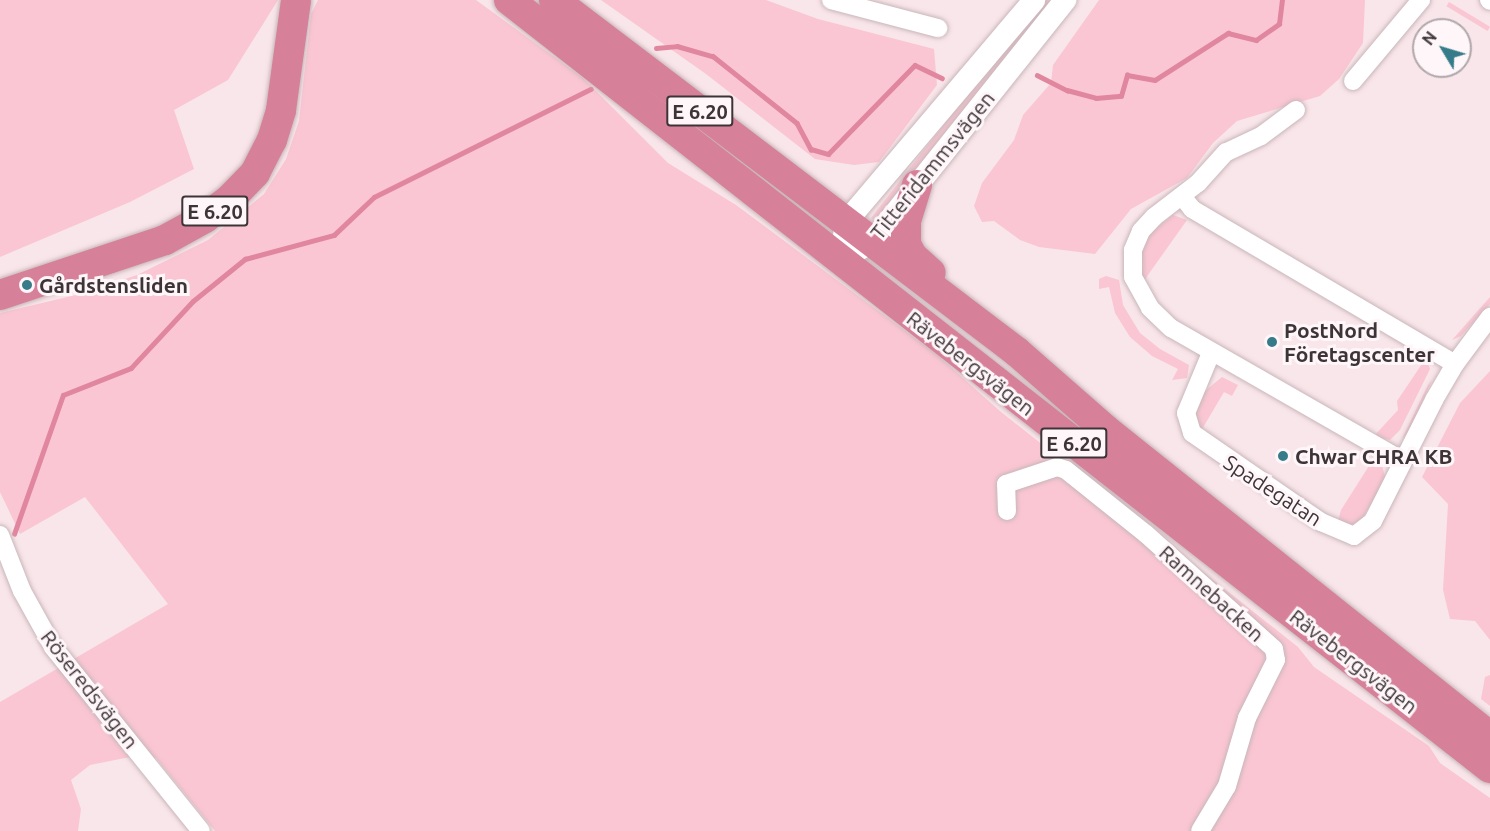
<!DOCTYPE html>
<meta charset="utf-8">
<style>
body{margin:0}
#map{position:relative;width:1490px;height:831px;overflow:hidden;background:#f9e6ea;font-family:Ubuntu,sans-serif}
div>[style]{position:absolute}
.green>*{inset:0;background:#fac6d3;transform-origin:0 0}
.stream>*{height:4.5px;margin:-2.25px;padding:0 2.25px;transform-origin:2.25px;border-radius:2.25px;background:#e1869f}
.roads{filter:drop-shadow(0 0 2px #c9b6ba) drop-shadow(0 0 2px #c9b6ba)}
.minor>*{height:18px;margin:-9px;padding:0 9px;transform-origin:9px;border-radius:9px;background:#fff}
.tertiary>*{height:22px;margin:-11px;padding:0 11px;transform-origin:11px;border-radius:11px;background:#fff}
.trunk>*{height:30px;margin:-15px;padding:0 15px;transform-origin:15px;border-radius:15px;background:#d6809a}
.dots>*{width:16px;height:16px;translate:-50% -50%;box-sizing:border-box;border:3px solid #fef6f8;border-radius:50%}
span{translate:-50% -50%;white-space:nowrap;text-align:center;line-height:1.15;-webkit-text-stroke:6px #fef6f8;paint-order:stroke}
.shield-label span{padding:2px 4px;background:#fef6f8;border:2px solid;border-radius:4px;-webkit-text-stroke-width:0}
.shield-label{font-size:20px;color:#3c3436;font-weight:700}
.street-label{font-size:21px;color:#3c3436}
.poi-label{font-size:21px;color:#3c3436;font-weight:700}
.left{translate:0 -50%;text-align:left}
.north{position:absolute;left:1412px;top:18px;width:60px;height:60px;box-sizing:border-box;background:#fef6f8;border:2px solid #b0a8aa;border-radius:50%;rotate:308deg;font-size:16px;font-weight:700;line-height:24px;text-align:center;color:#3c3436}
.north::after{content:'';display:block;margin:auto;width:21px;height:27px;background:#367b89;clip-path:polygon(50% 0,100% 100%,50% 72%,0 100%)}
</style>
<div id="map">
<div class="green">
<i style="clip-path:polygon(0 0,278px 0,228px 80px,174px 110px,194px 169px,130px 202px,0 257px)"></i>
<i style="clip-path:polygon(318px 0,476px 0,583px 78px,668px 163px,736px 205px,936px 354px,1001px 412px,1298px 647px,1314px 667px,1429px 746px,1440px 763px,1490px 798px,1490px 831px,215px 831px,156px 758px,130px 757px,90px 765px,71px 780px,81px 809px,78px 831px,0 831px,0 702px,168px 604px,85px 497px,20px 534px,0 492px,0 313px,80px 294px,137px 275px,208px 240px,264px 194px,286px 159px,299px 121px,311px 14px)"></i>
<i style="clip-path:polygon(601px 0,766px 0,818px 19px,934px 49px,937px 85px,879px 162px,854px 165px,815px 159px,706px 74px)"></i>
<i style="clip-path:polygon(1041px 0,1054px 0,876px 222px,871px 218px)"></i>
<i style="clip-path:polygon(1099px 0,1365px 0,1363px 43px,1339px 79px,1320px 96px,1237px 121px,1213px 143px,1187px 178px,1131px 209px,1095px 254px,1039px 247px,1020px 240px,994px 221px,982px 222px,974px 206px,982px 183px,1014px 140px,1023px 115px,1051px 83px,1053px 65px)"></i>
<i style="left:1449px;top:2px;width:48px;height:5px;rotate:31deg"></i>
<i style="clip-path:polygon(1173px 215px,1187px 220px,1143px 282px,1138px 267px,1144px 245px,1151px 232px)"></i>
<i style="clip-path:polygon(1106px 276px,1119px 280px,1123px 305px,1140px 333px,1160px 349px,1189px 365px,1187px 378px,1172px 380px,1178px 369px,1152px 356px,1130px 337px,1115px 313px,1109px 287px,1099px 289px,1099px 279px)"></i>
<i style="clip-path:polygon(1490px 297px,1490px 304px,1461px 336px,1452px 340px)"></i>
<i style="clip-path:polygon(1426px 358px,1430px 369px,1400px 430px,1390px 440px,1373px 437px,1398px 410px,1397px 401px)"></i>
<i style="clip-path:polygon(1490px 371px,1490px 640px,1475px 621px,1450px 619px,1443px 590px,1448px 504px,1422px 477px,1460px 403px)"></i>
<i style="clip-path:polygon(1222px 377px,1238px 385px,1232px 396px,1224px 392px,1201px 431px,1193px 420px,1194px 410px,1205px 391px)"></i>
<i style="clip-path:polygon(1432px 380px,1409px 432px,1402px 439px,1428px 385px)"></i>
<i style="clip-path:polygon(1374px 458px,1382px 465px,1386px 481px,1360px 522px,1342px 527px,1337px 524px,1341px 510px)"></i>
<i style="clip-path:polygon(1490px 675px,1490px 706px,1481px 699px,1485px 677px)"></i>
</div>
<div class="stream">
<i style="left:656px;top:48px;width:21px;rotate:-5deg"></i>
<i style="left:677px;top:46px;width:37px;rotate:16deg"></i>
<i style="left:713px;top:56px;width:107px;rotate:38.6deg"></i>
<i style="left:797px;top:123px;width:30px;rotate:62deg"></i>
<i style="left:811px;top:149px;width:18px;rotate:16deg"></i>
<i style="left:828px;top:154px;width:124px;rotate:-45.7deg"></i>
<i style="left:915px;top:65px;width:30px;rotate:26deg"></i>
<i style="left:1037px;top:75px;width:34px;rotate:27deg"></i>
<i style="left:1067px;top:90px;width:30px;rotate:15deg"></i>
<i style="left:1096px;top:98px;width:25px;rotate:-5deg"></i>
<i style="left:1121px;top:96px;width:22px;rotate:-74deg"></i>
<i style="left:1127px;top:75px;width:28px;rotate:10deg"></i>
<i style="left:1155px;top:80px;width:87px;rotate:-32.8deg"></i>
<i style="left:1228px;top:33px;width:29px;rotate:14deg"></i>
<i style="left:1256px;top:40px;width:28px;rotate:-35deg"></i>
<i style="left:1279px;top:24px;width:24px;rotate:-83deg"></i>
<i style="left:14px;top:534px;width:147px;rotate:-70.6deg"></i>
<i style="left:63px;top:395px;width:73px;rotate:-21.7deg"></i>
<i style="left:131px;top:368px;width:91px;rotate:-47.2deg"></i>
<i style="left:193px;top:301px;width:67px;rotate:-38.9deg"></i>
<i style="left:245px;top:259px;width:92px;rotate:-15.1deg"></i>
<i style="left:334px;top:235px;width:55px;rotate:-43.5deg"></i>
<i style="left:374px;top:197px;width:242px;rotate:-26.5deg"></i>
</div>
<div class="roads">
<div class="minor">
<i style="left:831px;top:0;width:111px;rotate:14.7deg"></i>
<i style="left:1489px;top:0;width:1px;rotate:45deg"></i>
<i style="left:1353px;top:81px;width:106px;rotate:-50deg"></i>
<i style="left:1296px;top:110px;width:44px;rotate:143.4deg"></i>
<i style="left:1261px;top:136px;width:38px;rotate:155deg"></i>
<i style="left:1226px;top:152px;width:42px;rotate:132.1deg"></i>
<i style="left:1198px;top:183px;width:56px;rotate:142.3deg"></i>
<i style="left:1154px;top:217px;width:19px;rotate:133deg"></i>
<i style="left:1141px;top:231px;width:21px;rotate:113deg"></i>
<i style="left:1133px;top:250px;width:27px;rotate:90deg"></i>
<i style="left:1133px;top:277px;width:35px;rotate:61deg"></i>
<i style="left:1150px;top:308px;width:29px;rotate:44deg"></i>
<i style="left:1171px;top:328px;width:267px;rotate:29.8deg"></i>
<i style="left:1182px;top:196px;width:16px;rotate:52deg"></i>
<i style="left:1192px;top:209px;width:305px;rotate:30.5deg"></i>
<i style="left:1211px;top:353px;width:65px;rotate:112.6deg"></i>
<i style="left:1186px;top:413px;width:21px;rotate:73deg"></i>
<i style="left:1192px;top:433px;width:157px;rotate:34.6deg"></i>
<i style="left:1321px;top:522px;width:36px;rotate:23deg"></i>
<i style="left:1354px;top:536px;width:24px;rotate:-38deg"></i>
<i style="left:1373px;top:521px;width:136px;rotate:-63.2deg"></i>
<i style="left:1434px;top:400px;width:42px;rotate:-59.7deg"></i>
<i style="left:1455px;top:364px;width:59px;rotate:-53.3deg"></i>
<i style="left:1007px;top:511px;width:27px;rotate:-92deg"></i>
<i style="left:1006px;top:484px;width:54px;rotate:-18.4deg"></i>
<i style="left:1057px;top:467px;width:9px;rotate:18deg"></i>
<i style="left:1066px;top:470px;width:102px;rotate:38.7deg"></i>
<i style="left:1146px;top:534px;width:172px;rotate:41.9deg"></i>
<i style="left:1274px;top:649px;width:11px;rotate:80deg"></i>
<i style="left:1276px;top:660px;width:65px;rotate:116.6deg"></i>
<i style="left:1247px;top:718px;width:71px;rotate:106.4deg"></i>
<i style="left:1227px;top:786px;width:52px;rotate:121deg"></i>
<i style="left:0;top:535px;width:60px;rotate:68.6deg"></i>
<i style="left:22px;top:591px;width:64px;rotate:61deg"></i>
<i style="left:53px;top:647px;width:236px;rotate:51.2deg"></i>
</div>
<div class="tertiary">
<i style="left:840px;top:261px;width:37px;rotate:-31deg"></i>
<i style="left:872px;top:242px;width:310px;rotate:-51.4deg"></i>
<i style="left:840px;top:261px;width:39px;rotate:-81deg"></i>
<i style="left:846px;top:222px;width:291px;rotate:-49.7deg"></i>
</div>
<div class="trunk">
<i style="left:509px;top:0;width:1246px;rotate:38.06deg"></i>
<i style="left:554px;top:0;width:582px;rotate:37.24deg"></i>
<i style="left:1017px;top:352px;width:118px;rotate:41.2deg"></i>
<i style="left:1106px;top:430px;width:492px;rotate:38.6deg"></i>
<i style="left:917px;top:185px;width:39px;rotate:107deg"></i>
<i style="left:906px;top:222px;width:22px;rotate:90deg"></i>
<i style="left:906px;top:244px;width:13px;rotate:63deg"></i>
<i style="left:912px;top:256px;width:25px;rotate:42deg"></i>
<i style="left:0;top:295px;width:174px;rotate:-18.4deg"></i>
<i style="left:165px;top:240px;width:46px;rotate:-28.8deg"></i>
<i style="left:205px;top:218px;width:31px;rotate:-37deg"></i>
<i style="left:230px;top:199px;width:36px;rotate:-46deg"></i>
<i style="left:255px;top:173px;width:37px;rotate:-63deg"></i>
<i style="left:272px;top:140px;width:31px;rotate:-73deg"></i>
<i style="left:281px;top:110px;width:111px;rotate:-82.2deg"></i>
</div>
</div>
<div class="dots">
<i style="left:27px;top:285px;background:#367b89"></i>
<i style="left:1272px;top:342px;background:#367b89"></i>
<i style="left:1283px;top:456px;background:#367b89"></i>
</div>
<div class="shield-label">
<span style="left:700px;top:111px">E 6.20</span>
<span style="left:215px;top:211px">E 6.20</span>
<span style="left:1074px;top:443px">E 6.20</span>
</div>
<div class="street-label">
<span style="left:932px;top:165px;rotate:-51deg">Titteridammsvägen</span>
<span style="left:971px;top:363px;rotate:38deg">Rävebergsvägen</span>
<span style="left:1273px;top:490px;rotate:33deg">Spadegatan</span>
<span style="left:1212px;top:593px;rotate:42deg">Ramnebacken</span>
<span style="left:1354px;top:661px;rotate:38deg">Rävebergsvägen</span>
<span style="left:90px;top:689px;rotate:52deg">Röseredsvägen</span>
</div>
<div class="poi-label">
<span class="left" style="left:39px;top:285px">Gårdstensliden</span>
<span class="left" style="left:1284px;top:342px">PostNord<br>Företagscenter</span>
<span class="left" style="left:1295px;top:456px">Chwar CHRA KB</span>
</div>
<div class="north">N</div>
</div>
